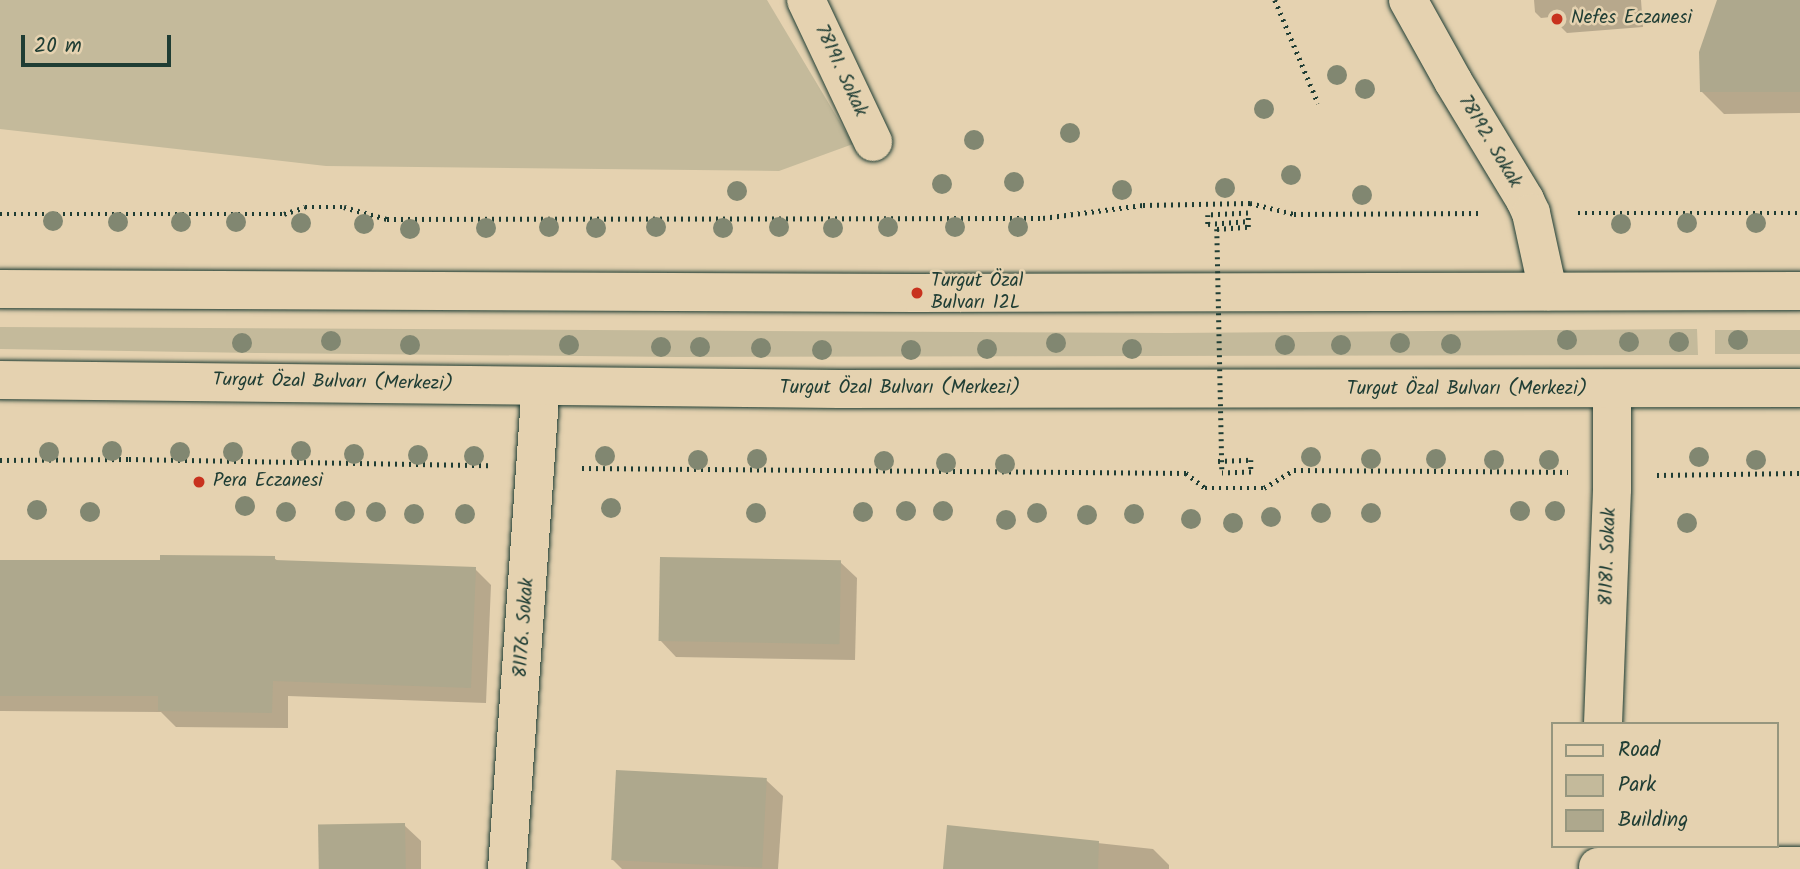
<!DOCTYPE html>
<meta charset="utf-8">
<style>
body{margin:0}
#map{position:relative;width:1800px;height:869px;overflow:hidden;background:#e5d2b0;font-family:Kalam,sans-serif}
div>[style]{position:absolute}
.green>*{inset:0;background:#c4ba9b;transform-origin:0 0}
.shadow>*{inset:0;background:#0003}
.building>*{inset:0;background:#aea88d;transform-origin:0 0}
.path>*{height:4.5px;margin-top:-2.25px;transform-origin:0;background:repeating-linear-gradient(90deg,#1f3d34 0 2px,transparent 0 7px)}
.roads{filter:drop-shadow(0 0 2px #1f3d34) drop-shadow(0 0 2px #1f3d34)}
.street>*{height:38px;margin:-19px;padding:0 19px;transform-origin:19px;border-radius:19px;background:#e5d2b0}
.primary>*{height:38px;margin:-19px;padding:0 19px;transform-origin:19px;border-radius:19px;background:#e5d2b0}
.path-bridge>*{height:4.5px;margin-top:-2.25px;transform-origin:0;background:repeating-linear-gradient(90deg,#1f3d34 0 2px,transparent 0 7px)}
.trees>*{width:20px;height:20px;margin:-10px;border-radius:50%;background:#818771}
.dots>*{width:19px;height:19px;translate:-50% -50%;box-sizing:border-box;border:4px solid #e5d2b0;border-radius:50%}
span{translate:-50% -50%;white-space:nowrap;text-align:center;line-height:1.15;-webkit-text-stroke:5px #e5d2b0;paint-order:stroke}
.poi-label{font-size:19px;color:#1f3d34}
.left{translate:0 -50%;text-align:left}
.street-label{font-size:19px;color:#1f3d34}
.legend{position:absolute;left:1551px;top:722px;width:228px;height:126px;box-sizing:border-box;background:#e5d2b0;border:2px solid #96967e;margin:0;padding:9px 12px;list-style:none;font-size:21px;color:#1f3d34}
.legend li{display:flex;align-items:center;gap:14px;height:35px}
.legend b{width:35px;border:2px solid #96967e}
.scale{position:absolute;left:21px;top:35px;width:150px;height:32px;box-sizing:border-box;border:4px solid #1f3d34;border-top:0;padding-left:9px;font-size:21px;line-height:24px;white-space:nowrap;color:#1f3d34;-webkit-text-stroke:5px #e5d2b0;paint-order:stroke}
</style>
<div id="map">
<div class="green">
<i style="clip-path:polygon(0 0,767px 0,853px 144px,779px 171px,326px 166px,0 129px)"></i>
<i style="clip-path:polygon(0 327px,1169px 333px,1697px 329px,1698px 355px,678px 357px,262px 353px,0 349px)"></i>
<i style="left:1715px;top:330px;width:85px;height:24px"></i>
</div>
<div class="shadow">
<i style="clip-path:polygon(1534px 0,1641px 0,1643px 27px,1567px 33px,1561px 27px,1561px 16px,1541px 18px,1535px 12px)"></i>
<i style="clip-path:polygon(1719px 0,1800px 0,1800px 113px,1724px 114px,1701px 91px)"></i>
<i style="clip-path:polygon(274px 558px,279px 562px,475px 569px,491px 585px,486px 703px,288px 696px,288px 728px,176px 727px,161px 712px,0 711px,0 562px,161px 562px)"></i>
<i style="clip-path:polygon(840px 562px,857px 578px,855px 660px,676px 657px,660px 640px)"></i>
<i style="clip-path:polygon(766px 780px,783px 796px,778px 869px,622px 869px,613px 860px)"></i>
<i style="clip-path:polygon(404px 825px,421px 841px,421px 869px,321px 869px)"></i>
<i style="clip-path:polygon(949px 827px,1153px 849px,1169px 865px,1169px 869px,945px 869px)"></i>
</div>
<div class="building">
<i style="clip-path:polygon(1717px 0,1800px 0,1800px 92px,1700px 92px,1699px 52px)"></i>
<i style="clip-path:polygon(160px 555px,275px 556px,275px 560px,476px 567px,471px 688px,273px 681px,272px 713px,158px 711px,158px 696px,0 696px,0 560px,160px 560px)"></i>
<i style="left:660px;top:557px;width:181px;height:84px;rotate:1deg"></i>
<i style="left:616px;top:770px;width:151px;height:90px;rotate:3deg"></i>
<i style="left:405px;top:823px;width:46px;height:87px;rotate:89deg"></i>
<i style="clip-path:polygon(947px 825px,1099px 841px,1098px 869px,943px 869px)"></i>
</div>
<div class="path">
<i style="left:1275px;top:0;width:112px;rotate:67.3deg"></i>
<i style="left:1578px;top:213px;width:222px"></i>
<i style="left:0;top:214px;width:284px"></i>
<i style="left:284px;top:214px;width:22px;rotate:-18deg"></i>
<i style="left:305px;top:207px;width:39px"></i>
<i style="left:344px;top:207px;width:45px;rotate:15.6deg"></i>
<i style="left:387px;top:219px;width:656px;rotate:-0.09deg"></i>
<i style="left:1043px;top:218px;width:101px;rotate:-7.4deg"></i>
<i style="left:1143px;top:205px;width:107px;rotate:-1.1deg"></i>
<i style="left:1250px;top:203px;width:45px;rotate:14deg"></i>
<i style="left:1294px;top:214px;width:188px;rotate:-0.3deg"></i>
<i style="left:1217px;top:229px;width:31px;rotate:-4deg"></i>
<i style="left:1248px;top:227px;width:14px;rotate:-90deg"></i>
<i style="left:1248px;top:213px;width:40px;rotate:177.1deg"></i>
<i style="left:1208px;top:215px;width:9px;rotate:90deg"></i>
<i style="left:1208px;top:224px;width:39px;rotate:-4deg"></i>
<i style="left:0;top:460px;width:129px;rotate:-0.4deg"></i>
<i style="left:129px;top:459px;width:360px;rotate:1deg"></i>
<i style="left:1218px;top:461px;width:33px;rotate:-2deg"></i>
<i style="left:1251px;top:460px;width:12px;rotate:90deg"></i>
<i style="left:1251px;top:472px;width:29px;rotate:178deg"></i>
<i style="left:582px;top:468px;width:604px;rotate:0.47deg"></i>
<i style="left:1186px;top:473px;width:24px;rotate:38deg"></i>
<i style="left:1205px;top:488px;width:59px"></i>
<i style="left:1264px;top:488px;width:35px;rotate:-31deg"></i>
<i style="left:1294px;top:470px;width:274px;rotate:0.4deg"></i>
<i style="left:1657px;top:475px;width:143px;rotate:-0.8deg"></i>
</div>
<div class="roads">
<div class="street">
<i style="left:806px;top:0;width:157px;rotate:64.7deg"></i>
<i style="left:1408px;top:0;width:93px;rotate:60.9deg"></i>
<i style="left:1453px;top:81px;width:139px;rotate:58.8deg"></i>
<i style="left:1525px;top:200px;width:14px;rotate:65deg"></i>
<i style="left:1531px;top:213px;width:80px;rotate:77.7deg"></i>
<i style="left:1603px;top:724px;width:235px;rotate:-87.8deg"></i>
<i style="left:1612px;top:489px;width:99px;rotate:-90deg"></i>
<i style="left:1598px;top:867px;width:202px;rotate:-0.3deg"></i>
<i style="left:507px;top:869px;width:483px;rotate:-86deg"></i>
</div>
<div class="primary">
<i style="left:0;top:289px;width:917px;rotate:0.25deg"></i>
<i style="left:917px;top:293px;width:883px;rotate:-0.13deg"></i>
<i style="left:0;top:380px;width:839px;rotate:0.61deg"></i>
<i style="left:839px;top:389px;width:961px;rotate:-0.06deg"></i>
</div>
</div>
<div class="path-bridge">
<i style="left:1217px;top:229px;width:244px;rotate:88.8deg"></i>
</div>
<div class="trees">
<i style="left:1337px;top:75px"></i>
<i style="left:1365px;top:89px"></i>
<i style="left:1264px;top:109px"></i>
<i style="left:1070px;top:133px"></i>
<i style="left:974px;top:140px"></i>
<i style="left:1291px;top:175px"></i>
<i style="left:1014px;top:182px"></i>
<i style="left:942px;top:184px"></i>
<i style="left:1225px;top:188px"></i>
<i style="left:1122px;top:190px"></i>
<i style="left:737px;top:191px"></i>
<i style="left:1362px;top:195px"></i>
<i style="left:53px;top:221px"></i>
<i style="left:118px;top:222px"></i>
<i style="left:181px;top:222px"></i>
<i style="left:236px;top:222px"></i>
<i style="left:301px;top:223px"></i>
<i style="left:1687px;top:223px"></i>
<i style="left:1756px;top:223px"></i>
<i style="left:364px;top:224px"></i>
<i style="left:1621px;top:224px"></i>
<i style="left:549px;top:227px"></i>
<i style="left:656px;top:227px"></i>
<i style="left:779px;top:227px"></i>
<i style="left:888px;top:227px"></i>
<i style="left:955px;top:227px"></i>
<i style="left:1018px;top:227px"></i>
<i style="left:486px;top:228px"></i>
<i style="left:596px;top:228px"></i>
<i style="left:723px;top:228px"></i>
<i style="left:833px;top:228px"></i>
<i style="left:410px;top:229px"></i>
<i style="left:1567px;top:340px"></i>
<i style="left:1738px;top:340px"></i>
<i style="left:331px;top:341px"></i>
<i style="left:1629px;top:342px"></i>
<i style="left:1679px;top:342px"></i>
<i style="left:242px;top:343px"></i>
<i style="left:1056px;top:343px"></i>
<i style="left:1400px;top:343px"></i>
<i style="left:1451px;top:344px"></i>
<i style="left:410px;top:345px"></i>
<i style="left:569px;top:345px"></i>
<i style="left:1285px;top:345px"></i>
<i style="left:1341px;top:345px"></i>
<i style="left:661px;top:347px"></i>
<i style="left:700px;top:347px"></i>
<i style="left:761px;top:348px"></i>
<i style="left:987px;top:349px"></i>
<i style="left:1132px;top:349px"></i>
<i style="left:822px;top:350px"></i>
<i style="left:911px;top:350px"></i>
<i style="left:112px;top:451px"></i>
<i style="left:301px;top:451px"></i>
<i style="left:49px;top:452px"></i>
<i style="left:180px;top:452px"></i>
<i style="left:233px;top:452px"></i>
<i style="left:354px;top:454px"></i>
<i style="left:418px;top:455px"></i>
<i style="left:474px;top:456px"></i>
<i style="left:605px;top:456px"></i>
<i style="left:1311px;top:457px"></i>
<i style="left:1699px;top:457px"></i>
<i style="left:757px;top:459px"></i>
<i style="left:1371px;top:459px"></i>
<i style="left:1436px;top:459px"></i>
<i style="left:698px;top:460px"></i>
<i style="left:1494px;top:460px"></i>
<i style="left:1549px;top:460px"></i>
<i style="left:1756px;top:460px"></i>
<i style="left:884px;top:461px"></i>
<i style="left:946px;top:463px"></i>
<i style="left:1005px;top:464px"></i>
<i style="left:245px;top:506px"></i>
<i style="left:611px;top:508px"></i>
<i style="left:37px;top:510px"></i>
<i style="left:345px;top:511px"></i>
<i style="left:906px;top:511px"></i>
<i style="left:943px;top:511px"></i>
<i style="left:1520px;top:511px"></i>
<i style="left:1555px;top:511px"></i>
<i style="left:90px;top:512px"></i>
<i style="left:286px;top:512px"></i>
<i style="left:376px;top:512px"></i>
<i style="left:863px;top:512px"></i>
<i style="left:756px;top:513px"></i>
<i style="left:1037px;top:513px"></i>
<i style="left:1321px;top:513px"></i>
<i style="left:1371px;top:513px"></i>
<i style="left:414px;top:514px"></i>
<i style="left:465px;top:514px"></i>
<i style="left:1134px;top:514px"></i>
<i style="left:1087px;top:515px"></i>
<i style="left:1271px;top:517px"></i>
<i style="left:1191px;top:519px"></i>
<i style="left:1006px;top:520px"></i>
<i style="left:1233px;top:523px"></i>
<i style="left:1687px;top:523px"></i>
</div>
<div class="dots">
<i style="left:1557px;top:19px;background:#c8321e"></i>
<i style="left:917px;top:293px;background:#c8321e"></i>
<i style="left:199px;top:482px;background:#c8321e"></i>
</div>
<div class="poi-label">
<span class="left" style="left:1571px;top:19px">Nefes Eczanesi</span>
<span class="left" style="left:931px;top:293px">Turgut Özal<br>Bulvarı 12L</span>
<span class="left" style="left:213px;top:482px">Pera Eczanesi</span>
</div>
<div class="street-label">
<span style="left:840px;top:71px;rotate:65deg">78191. Sokak</span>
<span style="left:1489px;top:142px;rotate:59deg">78192. Sokak</span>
<span style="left:333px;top:383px;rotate:1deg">Turgut Özal Bulvarı (Merkezi)</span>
<span style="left:900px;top:389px">Turgut Özal Bulvarı (Merkezi)</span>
<span style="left:1467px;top:390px">Turgut Özal Bulvarı (Merkezi)</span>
<span style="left:1609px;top:557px;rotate:-88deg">81181. Sokak</span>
<span style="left:525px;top:628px;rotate:-86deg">81176. Sokak</span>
</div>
<ul class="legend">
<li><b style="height:9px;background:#e5d2b0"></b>Road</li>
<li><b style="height:19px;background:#c4ba9b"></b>Park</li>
<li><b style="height:19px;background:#aea88d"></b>Building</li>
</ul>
<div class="scale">20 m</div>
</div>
